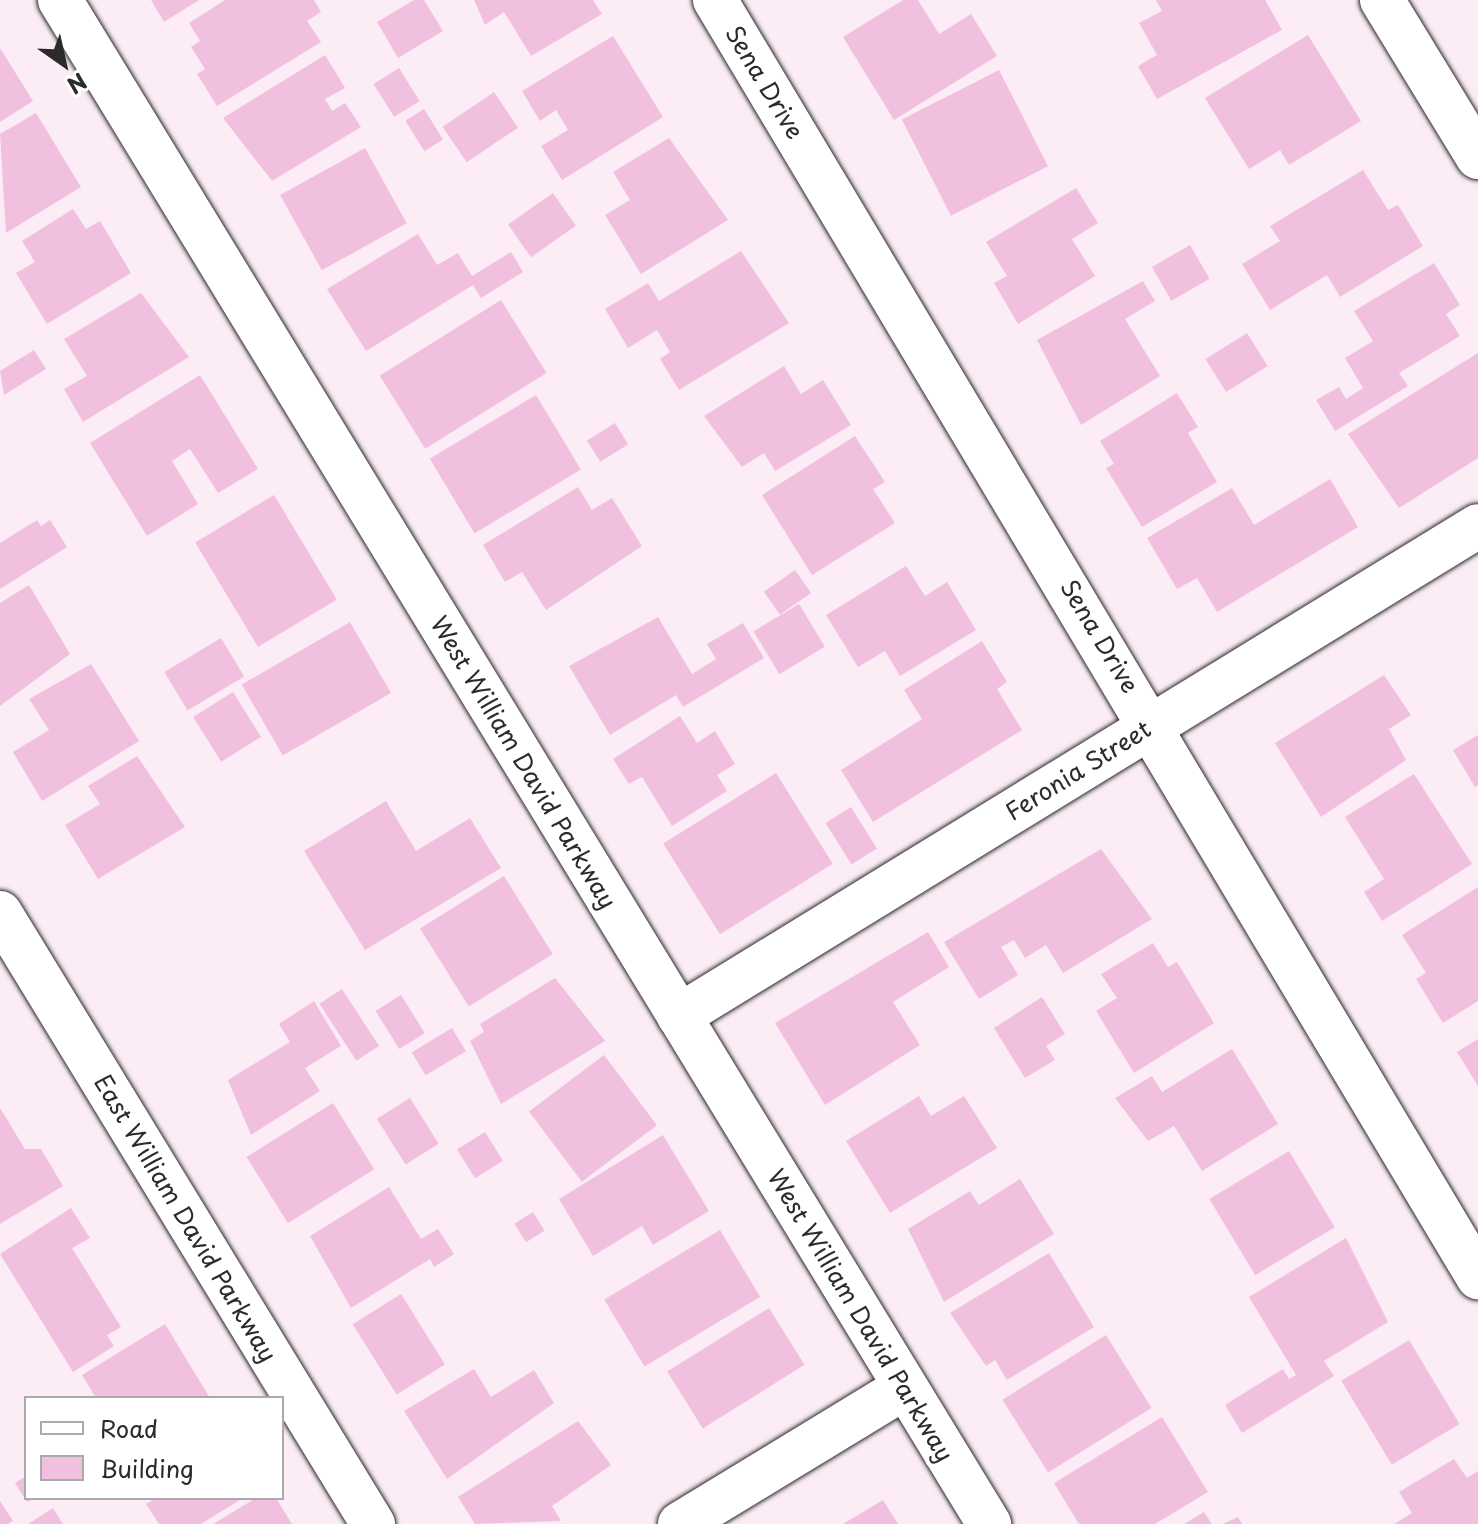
<!DOCTYPE html>
<style>
body{margin:0}
#map{position:relative;width:1478px;height:1524px;overflow:hidden;background:#fbecf5;font-family:"Playpen Sans",sans-serif}
div>[style]{position:absolute}
.building>*{inset:0;background:#f2c0df;transform-origin:0 0}
.roads{filter:drop-shadow(0 0 2px #2b2b2b) drop-shadow(0 0 2px #2b2b2b)}
.minor>*{height:44px;margin:-22px;padding:0 22px;transform-origin:22px;border-radius:22px;background:#fff}
span{translate:-50% -50%;white-space:nowrap;text-align:center;line-height:1.15;-webkit-text-stroke:8px #fff;paint-order:stroke}
.street-label{font-size:24px;color:#2b2b2b}
.legend{position:absolute;left:24px;top:1396px;width:260px;height:104px;box-sizing:border-box;background:#fff;border:2px solid #aaa;margin:0;padding:10px 14px;list-style:none;font-size:24px;color:#2b2b2b}
.legend li{display:flex;align-items:center;gap:16px;height:40px}
.legend b{width:40px;border:2px solid #aaa}
.north{position:absolute;left:24px;top:24px;width:80px;height:80px;-webkit-text-stroke:6px #fff;paint-order:stroke;rotate:146deg;font-size:22px;font-weight:700;line-height:32px;text-align:center;color:#2b2b2b}
.north::after{content:'';display:block;margin:auto;width:28px;height:36px;background:#2b2b2b;clip-path:polygon(50% 0,100% 100%,50% 72%,0 100%)}
</style>
<div id="map">
<div class="building">
<i style="clip-path:polygon(151px 0,199px 0,164px 22px)"></i>
<i style="clip-path:polygon(225px 0,314px 0,321px 12px,307px 21px,321px 42px,217px 106px,197px 74px,205px 69px,191px 47px,200px 41px,189px 23px)"></i>
<i style="clip-path:polygon(414px 0,424px 0,443px 31px,398px 58px,377px 22px)"></i>
<i style="clip-path:polygon(474px 0,593px 0,602px 14px,531px 56px,504px 12px,485px 25px)"></i>
<i style="clip-path:polygon(903px 0,918px 0,939px 34px,971px 14px,997px 56px,894px 120px,843px 37px)"></i>
<i style="clip-path:polygon(1156px 0,1265px 0,1282px 30px,1157px 99px,1138px 66px,1157px 55px,1139px 23px,1162px 11px)"></i>
<i style="clip-path:polygon(1308px 35px,1361px 121px,1289px 165px,1280px 150px,1249px 169px,1205px 98px)"></i>
<i style="clip-path:polygon(613px 36px,663px 117px,562px 180px,541px 146px,568px 130px,556px 110px,540px 121px,522px 91px)"></i>
<i style="clip-path:polygon(0 48px,33px 101px,0 122px)"></i>
<i style="clip-path:polygon(325px 55px,345px 88px,325px 99px,332px 111px,345px 103px,361px 127px,272px 181px,223px 118px)"></i>
<i style="left:399px;top:68px;width:39px;height:30px;rotate:58deg"></i>
<i style="left:999px;top:70px;width:108px;height:109px;rotate:63deg"></i>
<i style="left:494px;top:92px;width:43px;height:62px;rotate:56deg"></i>
<i style="left:424px;top:109px;width:36px;height:22px;rotate:58deg"></i>
<i style="clip-path:polygon(36px 113px,81px 187px,6px 233px,0 134px)"></i>
<i style="clip-path:polygon(669px 138px,728px 220px,641px 274px,605px 215px,630px 200px,613px 172px)"></i>
<i style="left:365px;top:148px;width:86px;height:97px;rotate:61deg"></i>
<i style="clip-path:polygon(1363px 170px,1388px 210px,1398px 205px,1423px 246px,1340px 297px,1327px 275px,1270px 310px,1242px 264px,1280px 241px,1270px 226px)"></i>
<i style="clip-path:polygon(1076px 188px,1098px 223px,1072px 239px,1095px 276px,1018px 324px,994px 283px,1007px 276px,986px 242px)"></i>
<i style="left:553px;top:193px;width:40px;height:55px;rotate:55deg"></i>
<i style="clip-path:polygon(73px 209px,86px 229px,100px 221px,131px 273px,47px 324px,16px 273px,35px 262px,22px 241px)"></i>
<i style="clip-path:polygon(418px 234px,437px 265px,458px 253px,472px 276px,511px 252px,523px 272px,481px 298px,473px 285px,366px 351px,327px 289px)"></i>
<i style="left:1190px;top:245px;width:39px;height:44px;rotate:60deg"></i>
<i style="clip-path:polygon(741px 251px,789px 323px,679px 390px,660px 359px,670px 352px,657px 330px,628px 348px,605px 309px,648px 283px,659px 301px)"></i>
<i style="clip-path:polygon(1434px 263px,1460px 305px,1446px 314px,1460px 336px,1399px 373px,1408px 386px,1335px 431px,1316px 400px,1339px 387px,1346px 399px,1363px 388px,1345px 358px,1373px 341px,1354px 311px)"></i>
<i style="clip-path:polygon(1143px 281px,1155px 301px,1125px 319px,1160px 376px,1081px 425px,1037px 340px)"></i>
<i style="clip-path:polygon(141px 293px,189px 357px,83px 422px,64px 389px,87px 376px,64px 339px)"></i>
<i style="left:501px;top:300px;width:86px;height:143px;rotate:58deg"></i>
<i style="left:1247px;top:333px;width:39px;height:49px;rotate:58deg"></i>
<i style="clip-path:polygon(34px 350px,46px 369px,4px 395px,0 371px)"></i>
<i style="clip-path:polygon(1478px 353px,1478px 458px,1399px 508px,1348px 434px)"></i>
<i style="clip-path:polygon(784px 366px,801px 394px,823px 380px,851px 425px,775px 471px,764px 453px,742px 467px,704px 416px)"></i>
<i style="clip-path:polygon(200px 375px,258px 469px,218px 493px,190px 449px,172px 461px,198px 504px,147px 536px,90px 443px)"></i>
<i style="clip-path:polygon(1177px 393px,1198px 427px,1188px 433px,1217px 482px,1142px 527px,1106px 468px,1114px 464px,1100px 441px)"></i>
<i style="left:536px;top:395px;width:87px;height:124px;rotate:59deg"></i>
<i style="left:615px;top:423px;width:25px;height:33px;rotate:58deg"></i>
<i style="clip-path:polygon(855px 436px,885px 482px,873px 489px,895px 523px,812px 575px,762px 495px)"></i>
<i style="clip-path:polygon(1330px 479px,1358px 527px,1217px 612px,1197px 578px,1177px 589px,1147px 538px,1232px 488px,1254px 525px)"></i>
<i style="clip-path:polygon(578px 487px,592px 510px,612px 498px,642px 546px,546px 610px,522px 572px,505px 582px,483px 545px)"></i>
<i style="left:274px;top:495px;width:122px;height:92px;rotate:59deg"></i>
<i style="clip-path:polygon(37px 520px,41px 526px,50px 520px,67px 547px,0 589px,0 543px)"></i>
<i style="clip-path:polygon(906px 566px,925px 596px,947px 582px,976px 630px,900px 676px,885px 651px,858px 667px,826px 615px)"></i>
<i style="left:795px;top:570px;width:28px;height:38px;rotate:55deg"></i>
<i style="clip-path:polygon(29px 585px,70px 654px,0 706px,0 603px)"></i>
<i style="left:799px;top:604px;width:50px;height:53px;rotate:59deg"></i>
<i style="clip-path:polygon(658px 617px,692px 674px,716px 659px,707px 644px,743px 623px,764px 658px,683px 707px,676px 695px,610px 735px,569px 666px)"></i>
<i style="left:350px;top:622px;width:82px;height:125px;rotate:60deg"></i>
<i style="left:221px;top:638px;width:45px;height:66px;rotate:59deg"></i>
<i style="clip-path:polygon(982px 641px,1007px 682px,997px 689px,1022px 730px,873px 822px,841px 770px,922px 719px,904px 690px)"></i>
<i style="clip-path:polygon(91px 664px,139px 741px,42px 801px,13px 752px,49px 730px,29px 699px)"></i>
<i style="clip-path:polygon(1384px 675px,1411px 715px,1389px 729px,1406px 760px,1321px 817px,1275px 743px)"></i>
<i style="left:233px;top:692px;width:53px;height:47px;rotate:58deg"></i>
<i style="clip-path:polygon(680px 716px,697px 743px,715px 731px,735px 764px,717px 775px,727px 791px,672px 826px,642px 777px,629px 784px,613px 759px)"></i>
<i style="clip-path:polygon(1478px 735px,1478px 785px,1475px 787px,1453px 750px)"></i>
<i style="clip-path:polygon(137px 756px,185px 827px,98px 879px,65px 825px,100px 804px,88px 786px)"></i>
<i style="left:776px;top:773px;width:107px;height:133px;rotate:58deg"></i>
<i style="clip-path:polygon(1414px 774px,1472px 864px,1382px 921px,1364px 892px,1384px 879px,1345px 817px)"></i>
<i style="clip-path:polygon(386px 801px,416px 851px,470px 818px,501px 868px,365px 950px,304px 851px)"></i>
<i style="left:851px;top:807px;width:49px;height:30px;rotate:58deg"></i>
<i style="clip-path:polygon(1101px 849px,1152px 919px,1063px 973px,1046px 945px,1025px 958px,1014px 940px,1001px 947px,1018px 975px,979px 999px,944px 942px)"></i>
<i style="left:504px;top:876px;width:92px;height:99px;rotate:58deg"></i>
<i style="clip-path:polygon(1478px 887px,1478px 1001px,1443px 1023px,1416px 979px,1426px 973px,1402px 935px)"></i>
<i style="clip-path:polygon(928px 932px,949px 967px,893px 1002px,920px 1045px,825px 1105px,775px 1023px)"></i>
<i style="clip-path:polygon(1153px 943px,1168px 967px,1177px 962px,1214px 1023px,1134px 1073px,1096px 1011px,1117px 998px,1101px 974px)"></i>
<i style="clip-path:polygon(555px 978px,605px 1041px,501px 1104px,470px 1041px,484px 1032px,480px 1024px)"></i>
<i style="left:342px;top:989px;width:68px;height:27px;rotate:57deg"></i>
<i style="left:401px;top:995px;width:45px;height:30px;rotate:58deg"></i>
<i style="clip-path:polygon(1042px 997px,1065px 1034px,1046px 1046px,1055px 1060px,1025px 1078px,994px 1028px)"></i>
<i style="clip-path:polygon(314px 1001px,341px 1046px,305px 1068px,320px 1091px,251px 1135px,228px 1080px,290px 1042px,279px 1024px)"></i>
<i style="left:452px;top:1028px;width:27px;height:47px;rotate:59deg"></i>
<i style="clip-path:polygon(1478px 1039px,1478px 1086px,1457px 1052px)"></i>
<i style="clip-path:polygon(1232px 1049px,1278px 1124px,1202px 1171px,1174px 1126px,1148px 1141px,1115px 1098px,1152px 1076px,1162px 1092px)"></i>
<i style="left:604px;top:1055px;width:88px;height:94px;rotate:53deg"></i>
<i style="clip-path:polygon(919px 1096px,931px 1116px,964px 1096px,997px 1148px,890px 1213px,846px 1141px)"></i>
<i style="left:410px;top:1098px;width:54px;height:39px;rotate:58deg"></i>
<i style="left:333px;top:1103px;width:78px;height:102px;rotate:58deg"></i>
<i style="clip-path:polygon(0 1108px,25px 1149px,41px 1149px,63px 1186px,0 1224px)"></i>
<i style="left:485px;top:1132px;width:34px;height:33px;rotate:58deg"></i>
<i style="clip-path:polygon(663px 1135px,709px 1211px,653px 1245px,642px 1226px,593px 1256px,559px 1199px)"></i>
<i style="left:1289px;top:1151px;width:89px;height:93px;rotate:59deg"></i>
<i style="clip-path:polygon(1020px 1179px,1054px 1234px,944px 1302px,908px 1229px,970px 1191px,979px 1205px)"></i>
<i style="clip-path:polygon(389px 1187px,421px 1239px,438px 1229px,454px 1254px,434px 1267px,430px 1259px,351px 1308px,310px 1236px)"></i>
<i style="clip-path:polygon(71px 1208px,90px 1238px,72px 1248px,121px 1327px,107px 1335px,114px 1346px,73px 1372px,0 1254px)"></i>
<i style="left:533px;top:1212px;width:22px;height:22px;rotate:58deg"></i>
<i style="left:720px;top:1230px;width:78px;height:135px;rotate:59deg"></i>
<i style="clip-path:polygon(1346px 1238px,1388px 1322px,1324px 1361px,1334px 1376px,1242px 1433px,1225px 1405px,1283px 1369px,1289px 1379px,1296px 1375px,1249px 1297px)"></i>
<i style="clip-path:polygon(1049px 1253px,1094px 1327px,1007px 1380px,995px 1360px,986px 1366px,950px 1313px)"></i>
<i style="left:401px;top:1294px;width:83px;height:57px;rotate:58deg"></i>
<i style="left:769px;top:1308px;width:67px;height:120px;rotate:58deg"></i>
<i style="clip-path:polygon(165px 1324px,210px 1398px,96px 1398px,82px 1375px)"></i>
<i style="left:1106px;top:1335px;width:86px;height:122px;rotate:58deg"></i>
<i style="left:1409px;top:1340px;width:98px;height:79px;rotate:59deg"></i>
<i style="clip-path:polygon(474px 1369px,491px 1397px,534px 1370px,554px 1403px,447px 1479px,404px 1411px)"></i>
<i style="clip-path:polygon(1162px 1417px,1208px 1492px,1155px 1524px,1079px 1524px,1054px 1483px)"></i>
<i style="clip-path:polygon(578px 1421px,611px 1465px,552px 1506px,561px 1521px,475px 1524px,458px 1497px)"></i>
<i style="clip-path:polygon(1454px 1459px,1467px 1478px,1478px 1471px,1478px 1524px,1394px 1524px,1412px 1513px,1399px 1492px)"></i>
<i style="clip-path:polygon(26px 1476px,26px 1498px,36px 1498px,27px 1502px,15px 1483px)"></i>
<i style="clip-path:polygon(156px 1498px,243px 1498px,201px 1524px,159px 1524px,146px 1504px)"></i>
<i style="clip-path:polygon(256px 1498px,276px 1498px,292px 1524px,213px 1524px)"></i>
<i style="clip-path:polygon(883px 1500px,898px 1524px,843px 1524px)"></i>
<i style="clip-path:polygon(0 1501px,13px 1521px,8px 1524px,0 1524px)"></i>
<i style="clip-path:polygon(53px 1508px,63px 1524px,28px 1524px)"></i>
<i style="clip-path:polygon(1204px 1512px,1212px 1524px,1184px 1524px)"></i>
<i style="clip-path:polygon(1238px 1517px,1242px 1524px,1222px 1524px)"></i>
</div>
<div class="roads">
<div class="minor">
<i style="left:60px;top:0;width:1785px;rotate:58.63deg"></i>
<i style="left:715px;top:0;width:1488px;rotate:59.14deg"></i>
<i style="left:1382px;top:0;width:184px;rotate:58.6deg"></i>
<i style="left:0;top:913px;width:716px;rotate:58.6deg"></i>
<i style="left:679px;top:1016px;width:937px;rotate:-31.52deg"></i>
<i style="left:680px;top:1524px;width:263px;rotate:-31.3deg"></i>
</div>
</div>
<div class="street-label">
<span style="left:765px;top:82px;rotate:59deg">Sena Drive</span>
<span style="left:1100px;top:636px;rotate:59deg">Sena Drive</span>
<span style="left:524px;top:762px;rotate:59deg">West William David Parkway</span>
<span style="left:1078px;top:770px;rotate:-32deg">Feronia Street</span>
<span style="left:186px;top:1218px;rotate:59deg">East William David Parkway</span>
<span style="left:861px;top:1315px;rotate:59deg">West William David Parkway</span>
</div>
<ul class="legend">
<li><b style="height:10px;background:#fff"></b>Road</li>
<li><b style="height:22px;background:#f2c0df"></b>Building</li>
</ul>
<div class="north">N</div>
</div>
